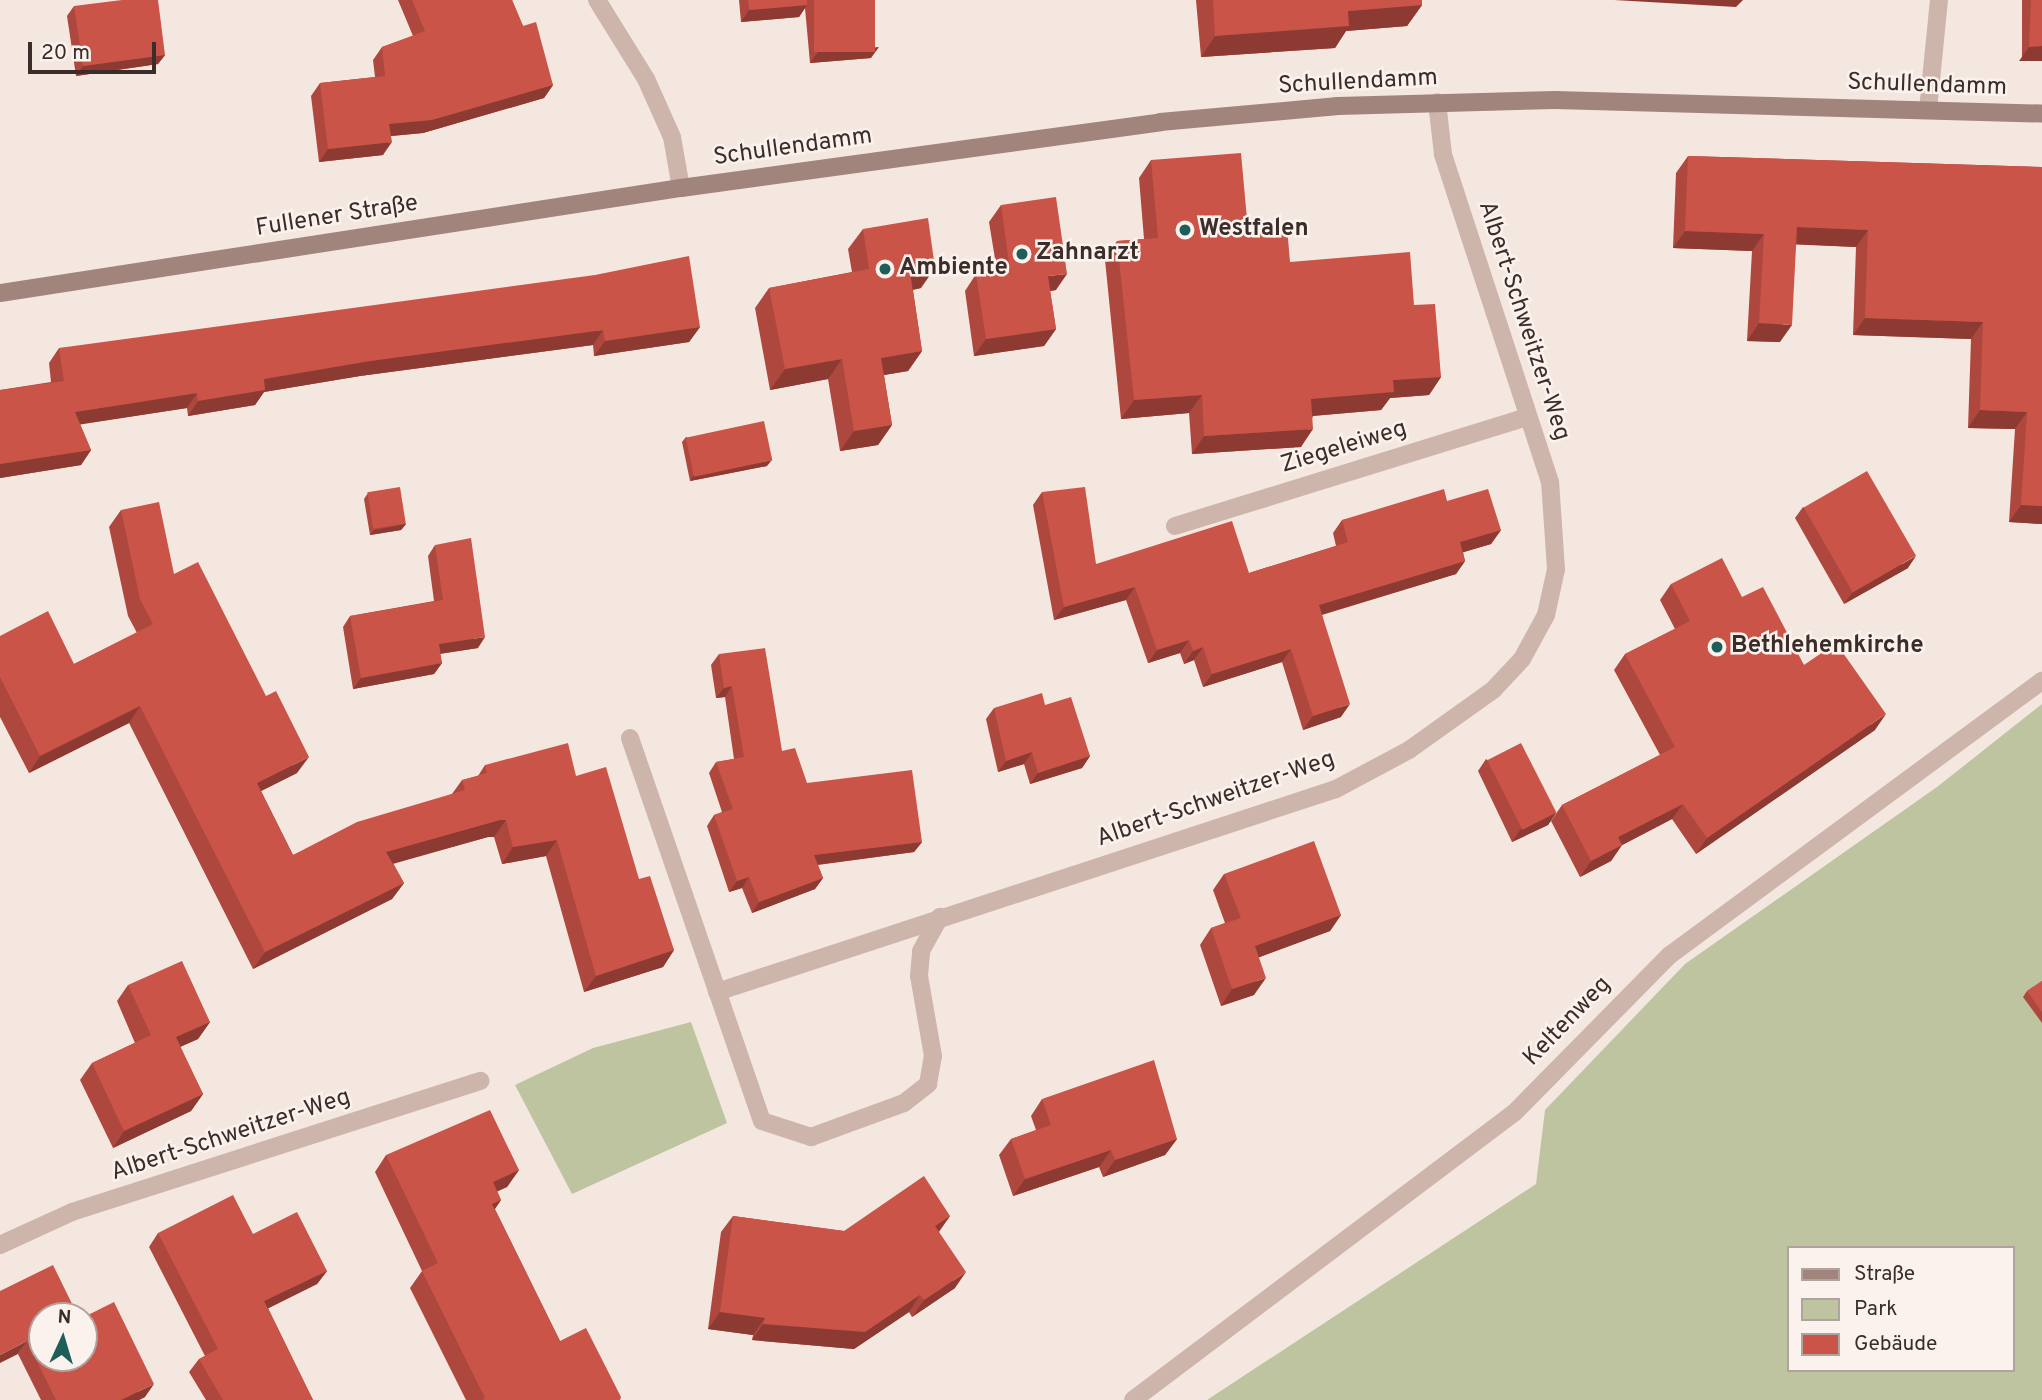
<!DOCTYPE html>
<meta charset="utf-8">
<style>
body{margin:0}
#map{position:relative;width:2042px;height:1400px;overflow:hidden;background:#f4e7e0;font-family:Overpass,sans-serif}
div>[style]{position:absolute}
.green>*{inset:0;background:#bdc49f}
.minor>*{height:18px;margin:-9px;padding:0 9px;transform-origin:9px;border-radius:9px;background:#cdb5ab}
.tertiary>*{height:18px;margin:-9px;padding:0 9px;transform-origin:9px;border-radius:9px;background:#cdb5ab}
.secondary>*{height:18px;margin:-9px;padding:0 9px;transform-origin:9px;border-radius:9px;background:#a1847c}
.wall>*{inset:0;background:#ae483e;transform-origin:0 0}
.shaded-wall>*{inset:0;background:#8d3b32}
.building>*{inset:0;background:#ca5448;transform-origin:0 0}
.dots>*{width:19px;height:19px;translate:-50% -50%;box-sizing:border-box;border:4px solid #fbf2ed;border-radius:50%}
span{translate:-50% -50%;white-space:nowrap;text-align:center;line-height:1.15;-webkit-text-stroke:5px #fbf2ed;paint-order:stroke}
.street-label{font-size:24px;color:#3b2d2a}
.poi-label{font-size:24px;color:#3b2d2a;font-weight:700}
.left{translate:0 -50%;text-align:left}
.legend{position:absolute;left:1787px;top:1246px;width:228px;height:126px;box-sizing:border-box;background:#fbf2ed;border:2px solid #aea39f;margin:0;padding:9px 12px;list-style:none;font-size:21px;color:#3b2d2a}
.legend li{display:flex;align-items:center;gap:14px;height:35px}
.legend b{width:35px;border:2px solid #aea39f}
.north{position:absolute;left:28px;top:1302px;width:70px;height:70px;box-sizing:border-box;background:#fbf2ed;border:2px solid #aea39f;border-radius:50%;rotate:4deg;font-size:19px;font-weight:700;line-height:28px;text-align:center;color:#3b2d2a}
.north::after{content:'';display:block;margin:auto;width:24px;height:32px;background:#1e5e58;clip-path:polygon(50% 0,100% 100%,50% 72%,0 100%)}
.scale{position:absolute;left:28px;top:42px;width:128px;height:32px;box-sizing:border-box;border:4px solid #3b2d2a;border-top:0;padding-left:9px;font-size:21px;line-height:24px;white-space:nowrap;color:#3b2d2a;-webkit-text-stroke:5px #fbf2ed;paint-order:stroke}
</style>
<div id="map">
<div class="green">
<i style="clip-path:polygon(evenodd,2042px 704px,2042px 1400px,1207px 1400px,1536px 1184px,1545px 1110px,1685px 964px,1937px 787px,2042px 704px,1788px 1248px,2012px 1248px,2012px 1370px,1788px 1370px,1788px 1248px)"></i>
<i style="clip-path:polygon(691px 1022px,727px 1123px,572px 1194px,515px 1085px,593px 1048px)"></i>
</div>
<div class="minor">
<i style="left:1928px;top:110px;width:111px;rotate:-84.3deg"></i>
<i style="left:1175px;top:526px;width:369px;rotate:-17.2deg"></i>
<i style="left:630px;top:738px;width:405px;rotate:71deg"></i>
<i style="left:762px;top:1121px;width:52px;rotate:18.1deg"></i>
<i style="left:811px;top:1137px;width:99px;rotate:-20.1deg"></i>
<i style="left:904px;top:1103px;width:31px;rotate:-38deg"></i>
<i style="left:928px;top:1084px;width:28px;rotate:-80deg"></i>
<i style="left:933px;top:1056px;width:81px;rotate:-99.9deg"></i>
<i style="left:919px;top:976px;width:25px;rotate:-85deg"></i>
<i style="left:921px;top:951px;width:39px;rotate:-61deg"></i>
<i style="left:717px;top:992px;width:651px;rotate:-18.16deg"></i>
<i style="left:1336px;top:789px;width:83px;rotate:-28.1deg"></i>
<i style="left:1409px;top:750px;width:103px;rotate:-35.5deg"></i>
<i style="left:1493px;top:690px;width:42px;rotate:-46.9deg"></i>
<i style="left:1522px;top:659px;width:50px;rotate:-61.4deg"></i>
<i style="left:1546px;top:615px;width:47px;rotate:-77.7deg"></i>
<i style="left:1556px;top:569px;width:87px;rotate:-93.9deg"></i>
<i style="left:1550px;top:482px;width:345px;rotate:-108.1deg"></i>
<i style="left:1443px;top:154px;width:52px;rotate:-96.6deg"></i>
<i style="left:0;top:1245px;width:79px;rotate:-24.6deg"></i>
<i style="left:72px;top:1212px;width:429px;rotate:-17.8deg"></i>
<i style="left:1133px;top:1400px;width:477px;rotate:-37deg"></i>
<i style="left:1514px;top:1113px;width:222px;rotate:-45.4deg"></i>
<i style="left:1670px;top:955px;width:462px;rotate:-36.4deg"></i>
</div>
<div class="tertiary">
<i style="left:597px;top:0;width:93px;rotate:58.2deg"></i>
<i style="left:646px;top:79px;width:64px;rotate:65.9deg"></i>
<i style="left:672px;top:137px;width:52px;rotate:80deg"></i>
</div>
<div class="secondary">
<i style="left:0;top:293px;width:689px;rotate:-8.77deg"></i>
<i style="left:681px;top:188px;width:484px;rotate:-7.8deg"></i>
<i style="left:1160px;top:122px;width:179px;rotate:-5.1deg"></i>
<i style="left:1338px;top:106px;width:217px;rotate:-1.6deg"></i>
<i style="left:1555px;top:100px;width:487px;rotate:1.6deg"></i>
</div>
<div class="wall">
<i style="clip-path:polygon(398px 0,512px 0,523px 26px,553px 85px,544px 98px,423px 133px,391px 136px,383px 155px,319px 162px,311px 96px,320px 83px,375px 77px,373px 60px,382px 47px,413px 36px)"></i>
<i style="clip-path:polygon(739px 0,875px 0,871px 58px,810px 63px,805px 8px,799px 17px,741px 22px)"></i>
<i style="clip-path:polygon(1196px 0,1422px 0,1422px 5px,1407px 26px,1346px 31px,1335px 48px,1201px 57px)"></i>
<i style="left:2022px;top:0;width:20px;height:61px"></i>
<i style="clip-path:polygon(74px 6px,165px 55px,158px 64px,76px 76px,67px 16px)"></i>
<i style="clip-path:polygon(1688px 156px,2042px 167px,2042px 524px,2009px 522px,2015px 429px,1968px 428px,1971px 339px,1853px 335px,1856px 247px,1796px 244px,1780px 342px,1747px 341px,1752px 251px,1673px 248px,1676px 173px)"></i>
<i style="clip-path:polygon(1151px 160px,1248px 230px,1290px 262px,1414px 305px,1441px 377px,1429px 395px,1390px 398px,1381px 410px,1313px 416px,1301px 447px,1192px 454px,1189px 413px,1121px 419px,1105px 260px,1117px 241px,1144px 239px,1139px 178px)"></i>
<i style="clip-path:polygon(1001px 205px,1056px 290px,1050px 291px,1056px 329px,1044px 346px,974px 356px,965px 291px,976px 274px,997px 271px,989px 222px)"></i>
<i style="clip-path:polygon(863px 229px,921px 288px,913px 290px,922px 351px,908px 371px,884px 375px,892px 425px,878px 445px,840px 451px,828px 379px,770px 390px,755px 308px,769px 288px,852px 272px,848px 249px)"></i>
<i style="clip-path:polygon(700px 327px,689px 342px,594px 356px,593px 345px,360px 376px,264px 392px,255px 405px,188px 416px,187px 408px,80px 424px,91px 450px,81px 465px,0 478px,0 390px,51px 382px,49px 363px,59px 348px)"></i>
<i style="clip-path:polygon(686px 437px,767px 466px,690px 481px,682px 442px)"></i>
<i style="clip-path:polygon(1042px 492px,1096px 564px,1249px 573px,1336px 546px,1333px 533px,1342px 520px,1447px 501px,1501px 530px,1491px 544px,1463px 552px,1465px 561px,1456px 574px,1322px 615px,1341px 717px,1303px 730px,1282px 662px,1203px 687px,1194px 660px,1184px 664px,1180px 653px,1148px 663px,1126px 600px,1054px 620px,1033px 505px)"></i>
<i style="clip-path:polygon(368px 493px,406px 524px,401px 530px,370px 535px,364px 499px)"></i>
<i style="clip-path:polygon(1803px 507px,1908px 568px,1844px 604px,1795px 518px)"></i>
<i style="clip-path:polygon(121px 510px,174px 574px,297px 773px,261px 791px,293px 855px,452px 794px,462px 780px,478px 776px,485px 765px,576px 776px,639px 879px,674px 950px,663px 967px,584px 992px,546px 856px,502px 864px,494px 837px,488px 837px,393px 863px,404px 883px,392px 899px,253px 969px,129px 723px,29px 773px,0 717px,0 636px,74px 664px,137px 633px,128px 616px,109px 527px)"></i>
<i style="clip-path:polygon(435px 545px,478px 648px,440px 654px,442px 663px,434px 674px,353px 689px,343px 627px,350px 616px,434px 601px,428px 556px)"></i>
<i style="clip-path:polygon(1671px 584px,1742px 597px,1804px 665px,1875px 730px,1696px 854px,1672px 819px,1622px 845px,1611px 861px,1580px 877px,1551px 821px,1562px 805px,1660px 755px,1614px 670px,1625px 654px,1675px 629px,1660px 600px)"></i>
<i style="clip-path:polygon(719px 654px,782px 751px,807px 783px,922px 842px,914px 852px,818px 865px,823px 878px,815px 889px,752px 913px,742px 888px,729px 892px,707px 826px,714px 815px,722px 812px,709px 773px,716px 762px,734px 759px,725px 697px,716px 698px,711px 665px)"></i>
<i style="clip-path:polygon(1045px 705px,1090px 756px,1082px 768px,1030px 784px,1024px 764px,998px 772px,986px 719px,994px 708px)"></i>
<i style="clip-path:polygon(1486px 759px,1556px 813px,1548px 825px,1512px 842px,1478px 771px)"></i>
<i style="clip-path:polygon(1224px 874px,1341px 915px,1330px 931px,1259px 957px,1254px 995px,1221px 1006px,1200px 945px,1211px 928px,1225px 923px,1213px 890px)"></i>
<i style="clip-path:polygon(2042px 981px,2042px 1023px,2023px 997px,2027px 991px)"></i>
<i style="clip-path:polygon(128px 985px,210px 1022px,198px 1039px,180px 1047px,203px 1094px,191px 1111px,113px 1148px,80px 1080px,92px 1063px,135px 1043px,117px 1001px)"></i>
<i style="clip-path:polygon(1042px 1099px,1177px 1139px,1165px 1155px,1103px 1177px,1099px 1167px,1013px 1196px,999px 1155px,1011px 1139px,1036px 1130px,1031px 1116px)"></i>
<i style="clip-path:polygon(386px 1155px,519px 1170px,507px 1187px,497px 1191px,501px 1200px,495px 1209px,560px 1341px,620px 1400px,466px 1400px,410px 1288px,422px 1271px,375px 1172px)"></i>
<i style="clip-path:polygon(733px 1216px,844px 1231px,950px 1216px,939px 1232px,955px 1288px,912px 1317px,909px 1312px,854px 1349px,752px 1340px,753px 1335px,708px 1329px,721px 1232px)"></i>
<i style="clip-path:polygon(158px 1233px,253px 1234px,327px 1271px,317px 1284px,268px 1308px,313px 1400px,206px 1400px,189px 1372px,199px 1359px,205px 1356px,149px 1247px)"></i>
<i style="clip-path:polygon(42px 1316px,145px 1397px,139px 1400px,41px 1400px,18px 1354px)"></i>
</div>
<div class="shaded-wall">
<i style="clip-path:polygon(1614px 0,1743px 0,1736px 7px)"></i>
<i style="clip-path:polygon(807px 5px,799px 17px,741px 22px,749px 10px)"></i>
<i style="clip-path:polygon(1422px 5px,1407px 26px,1346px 31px,1335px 48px,1201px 57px,1215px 36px,1348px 11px)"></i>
<i style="clip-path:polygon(2042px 46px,2042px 61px,2019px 61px,2029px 47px)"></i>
<i style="clip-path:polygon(879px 47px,871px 58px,810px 63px,818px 52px)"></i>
<i style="clip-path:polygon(165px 55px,158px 64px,76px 76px,83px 66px)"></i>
<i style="clip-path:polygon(553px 85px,544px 98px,423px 133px,380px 137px,389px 124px)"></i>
<i style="clip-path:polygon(392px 142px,383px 155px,319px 162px,328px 149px)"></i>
<i style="clip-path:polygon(1797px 227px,1868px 230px,1856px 247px,1785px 244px)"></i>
<i style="clip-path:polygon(1685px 231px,1764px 234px,1752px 251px,1673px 248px)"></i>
<i style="clip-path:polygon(935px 268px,921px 288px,895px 293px,910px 272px)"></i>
<i style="clip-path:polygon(1067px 274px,1056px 290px,1037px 293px,1048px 276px)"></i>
<i style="clip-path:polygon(1865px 318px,1983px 322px,1971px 339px,1853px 335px)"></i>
<i style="clip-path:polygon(1759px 323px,1792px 325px,1780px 342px,1747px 341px)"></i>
<i style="clip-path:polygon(700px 327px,689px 342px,594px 356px,605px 341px)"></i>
<i style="clip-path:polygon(1056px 329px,1044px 346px,974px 356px,986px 339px)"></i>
<i style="clip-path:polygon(603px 330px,593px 345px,360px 376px,264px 392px,255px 405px,188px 416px,198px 401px,264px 379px,370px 361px)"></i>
<i style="clip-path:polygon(922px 351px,908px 371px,866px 378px,881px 358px)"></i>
<i style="clip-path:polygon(842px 359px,828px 379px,770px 390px,785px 369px)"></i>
<i style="clip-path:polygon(1441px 377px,1429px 395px,1390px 398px,1381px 410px,1299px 417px,1311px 399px,1393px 380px)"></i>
<i style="clip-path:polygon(197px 393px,187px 408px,64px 427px,75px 412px)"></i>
<i style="clip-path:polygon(1202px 395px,1189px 413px,1121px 419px,1134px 400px)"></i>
<i style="clip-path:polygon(1980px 410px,2027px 412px,2015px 429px,1968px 428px)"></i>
<i style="clip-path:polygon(892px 425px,878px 445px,840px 451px,854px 431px)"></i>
<i style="clip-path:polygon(1313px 429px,1301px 447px,1192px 454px,1204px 436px)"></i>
<i style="clip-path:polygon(91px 450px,81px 465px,0 478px,0 464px)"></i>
<i style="clip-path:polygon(772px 460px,767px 466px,690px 481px,694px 475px)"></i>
<i style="clip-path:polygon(2021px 505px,2042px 506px,2042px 524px,2009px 522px)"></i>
<i style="clip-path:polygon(406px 524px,401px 530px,370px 535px,374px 530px)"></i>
<i style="clip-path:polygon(1501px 530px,1491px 544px,1451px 556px,1460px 542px)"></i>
<i style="clip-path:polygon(1916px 556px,1908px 568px,1844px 604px,1852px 593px)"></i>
<i style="clip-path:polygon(1465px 561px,1456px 574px,1310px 618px,1319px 605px)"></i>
<i style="clip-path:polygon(1135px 587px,1126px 600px,1054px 620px,1064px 607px)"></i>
<i style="clip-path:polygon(485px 637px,478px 648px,431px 655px,439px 644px)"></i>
<i style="clip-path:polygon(1189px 640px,1180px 653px,1148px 663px,1157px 650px)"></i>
<i style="clip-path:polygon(1203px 647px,1194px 660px,1184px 664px,1193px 651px)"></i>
<i style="clip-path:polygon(1291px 649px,1282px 662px,1203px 687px,1212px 674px)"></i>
<i style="clip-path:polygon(442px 663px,434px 674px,353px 689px,361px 678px)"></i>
<i style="clip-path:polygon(732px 686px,725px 697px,716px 698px,724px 688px)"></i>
<i style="clip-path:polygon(1350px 704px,1341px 717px,1303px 730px,1313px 716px)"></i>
<i style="clip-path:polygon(140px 706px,129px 723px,29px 773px,40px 756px)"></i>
<i style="clip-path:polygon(1886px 714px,1875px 730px,1696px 854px,1707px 838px)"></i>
<i style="clip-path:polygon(1032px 752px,1024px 764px,998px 772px,1006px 761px)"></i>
<i style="clip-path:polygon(1090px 756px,1082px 768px,1030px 784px,1038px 773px)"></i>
<i style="clip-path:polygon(309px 757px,297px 773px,245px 799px,257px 783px)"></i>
<i style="clip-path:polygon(1683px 804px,1672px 819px,1607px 853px,1618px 837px)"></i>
<i style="clip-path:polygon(1556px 813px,1548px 825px,1512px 842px,1520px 830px)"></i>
<i style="clip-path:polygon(500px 820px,506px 820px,494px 837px,488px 837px,375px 869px,386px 852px)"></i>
<i style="clip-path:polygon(557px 840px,546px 856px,502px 864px,513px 847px)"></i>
<i style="clip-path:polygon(922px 842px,914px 852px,806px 866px,814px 855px)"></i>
<i style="clip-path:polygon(1622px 845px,1611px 861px,1580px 877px,1591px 861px)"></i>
<i style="clip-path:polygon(749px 877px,742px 888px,729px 892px,737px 881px)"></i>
<i style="clip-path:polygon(823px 878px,815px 889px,752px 913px,759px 902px)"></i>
<i style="clip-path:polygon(404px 883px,392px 899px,253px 969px,265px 952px)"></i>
<i style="clip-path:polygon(1341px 915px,1330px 931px,1244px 963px,1255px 946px)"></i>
<i style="clip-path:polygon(674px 950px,663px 967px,584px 992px,596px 976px)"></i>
<i style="clip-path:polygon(1266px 978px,1254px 995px,1221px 1006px,1232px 989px)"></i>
<i style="clip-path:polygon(210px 1022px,198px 1039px,164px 1054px,176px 1037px)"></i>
<i style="clip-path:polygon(203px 1094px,191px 1111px,113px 1148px,124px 1131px)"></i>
<i style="clip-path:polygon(1177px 1139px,1165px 1155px,1103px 1177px,1115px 1160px)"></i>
<i style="clip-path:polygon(1111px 1150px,1099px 1167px,1013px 1196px,1025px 1179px)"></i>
<i style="clip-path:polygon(519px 1170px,507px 1187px,481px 1199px,493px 1182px)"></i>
<i style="clip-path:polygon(501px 1200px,489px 1217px,492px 1204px)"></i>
<i style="clip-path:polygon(950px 1216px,938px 1232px,935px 1226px)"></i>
<i style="clip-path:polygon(327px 1271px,317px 1284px,255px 1315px,264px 1301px)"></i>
<i style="clip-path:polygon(966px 1272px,955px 1288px,912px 1317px,924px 1300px)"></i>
<i style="clip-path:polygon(920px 1295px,909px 1312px,854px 1349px,752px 1340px,763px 1324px)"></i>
<i style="clip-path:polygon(720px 1312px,765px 1318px,753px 1335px,708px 1329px)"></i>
<i style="clip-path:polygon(27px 1341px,18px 1354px,0 1363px,0 1355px)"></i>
<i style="clip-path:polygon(154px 1384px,145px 1397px,139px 1400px,121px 1400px)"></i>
</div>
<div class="building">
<i style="clip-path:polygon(122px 0,158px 0,165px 55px,83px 66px,74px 6px)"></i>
<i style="clip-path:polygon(412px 0,512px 0,523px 26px,536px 22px,553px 85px,432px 120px,389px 124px,392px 142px,328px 149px,320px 83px,385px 76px,382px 47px,425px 31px)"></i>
<i style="clip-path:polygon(748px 0,807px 0,807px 5px,749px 10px)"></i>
<i style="left:814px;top:0;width:61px;height:52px"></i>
<i style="clip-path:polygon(1213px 0,1422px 0,1422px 5px,1348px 11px,1349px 26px,1215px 36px)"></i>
<i style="clip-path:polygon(2031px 0,2042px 0,2042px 46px,2029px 47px)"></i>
<i style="clip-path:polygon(1241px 153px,1248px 230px,1287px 227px,1290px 262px,1410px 252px,1414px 305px,1435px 304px,1441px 377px,1393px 380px,1394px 392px,1311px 399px,1313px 429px,1204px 436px,1202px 395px,1134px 400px,1117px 241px,1158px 238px,1151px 160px)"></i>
<i style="clip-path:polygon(1688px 156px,2042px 167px,2042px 506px,2021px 505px,2027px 412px,1980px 410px,1983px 322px,1865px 318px,1868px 230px,1797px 227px,1792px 325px,1759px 323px,1764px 234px,1685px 231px)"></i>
<i style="clip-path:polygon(1056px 197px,1067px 274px,1048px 276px,1056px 329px,986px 339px,976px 274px,1010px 270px,1001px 205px)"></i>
<i style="clip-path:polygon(928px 218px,935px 268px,910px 272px,922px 351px,881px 358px,892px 425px,854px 431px,842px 359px,785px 369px,769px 288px,869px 269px,863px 229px)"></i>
<i style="clip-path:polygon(689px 256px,700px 327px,605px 341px,603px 330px,370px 361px,264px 379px,265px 390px,198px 401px,197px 393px,75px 412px,91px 450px,0 464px,0 390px,64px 381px,59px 348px,595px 275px)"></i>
<i style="left:764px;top:421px;width:40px;height:80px;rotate:78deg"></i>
<i style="left:1867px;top:471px;width:98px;height:73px;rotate:60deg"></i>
<i style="left:400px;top:487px;width:37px;height:33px;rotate:81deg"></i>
<i style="clip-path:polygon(1085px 487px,1096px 564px,1232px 521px,1249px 573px,1348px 542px,1342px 520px,1444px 489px,1447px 501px,1488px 489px,1501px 530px,1460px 542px,1465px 561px,1319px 605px,1350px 704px,1313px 716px,1291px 649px,1212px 674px,1203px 647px,1193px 651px,1189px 640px,1157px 650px,1135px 587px,1064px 607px,1042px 492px)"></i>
<i style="clip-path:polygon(159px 502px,174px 574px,198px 562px,266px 696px,276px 691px,309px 757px,257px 783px,293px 855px,357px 822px,465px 790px,462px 780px,487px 773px,485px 765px,568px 743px,576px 776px,606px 767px,639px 879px,650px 876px,674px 950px,596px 976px,557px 840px,513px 847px,506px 820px,500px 820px,386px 852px,404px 883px,265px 952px,140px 706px,40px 756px,0 677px,0 636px,48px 611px,74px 664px,153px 624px,140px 599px,121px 510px)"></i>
<i style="clip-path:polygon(471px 538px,485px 637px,439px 644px,442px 663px,361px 678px,350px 616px,443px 600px,435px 545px)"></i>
<i style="clip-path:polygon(1722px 558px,1742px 597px,1763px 587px,1804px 665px,1836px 643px,1886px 714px,1707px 838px,1683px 804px,1618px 837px,1622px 845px,1591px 861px,1562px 805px,1675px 747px,1625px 654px,1690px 621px,1671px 584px)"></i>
<i style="clip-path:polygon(765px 648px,782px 751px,795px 748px,807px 783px,912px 770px,922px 842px,814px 855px,823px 878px,759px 902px,749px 877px,737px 881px,714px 815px,733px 809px,716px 762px,744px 757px,732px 686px,724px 688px,719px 654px)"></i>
<i style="clip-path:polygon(1042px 693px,1045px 705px,1071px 697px,1090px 756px,1038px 773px,1032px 752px,1006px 761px,994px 708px)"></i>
<i style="left:1521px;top:743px;width:78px;height:38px;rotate:63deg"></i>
<i style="clip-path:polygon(1314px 841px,1341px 915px,1255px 946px,1266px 978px,1232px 989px,1211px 928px,1241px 918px,1224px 874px)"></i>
<i style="clip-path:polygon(182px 961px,210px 1022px,176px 1037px,203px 1094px,124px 1131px,92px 1063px,151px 1035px,128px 985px)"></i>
<i style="clip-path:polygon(2042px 981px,2042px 1012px,2027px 991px)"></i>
<i style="clip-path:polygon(1154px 1060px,1177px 1139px,1115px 1160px,1111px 1150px,1025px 1179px,1011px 1139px,1051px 1125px,1042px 1099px)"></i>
<i style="clip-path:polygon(490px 1110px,519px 1170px,493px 1182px,501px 1200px,492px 1204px,560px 1341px,586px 1328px,621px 1397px,620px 1400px,483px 1400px,485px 1398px,422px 1271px,438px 1263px,386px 1155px)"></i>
<i style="clip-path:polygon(924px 1176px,950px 1216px,935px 1226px,966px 1272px,924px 1300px,920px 1295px,865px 1332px,763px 1324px,765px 1318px,720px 1312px,733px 1216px,844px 1231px)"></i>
<i style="clip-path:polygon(233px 1195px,253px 1234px,297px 1212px,327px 1271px,264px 1301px,313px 1400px,223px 1400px,199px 1359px,218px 1349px,158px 1233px)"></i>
<i style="clip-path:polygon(53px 1265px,78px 1316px,42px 1316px,42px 1358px,84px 1358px,84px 1317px,114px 1302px,154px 1384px,121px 1400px,56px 1400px,27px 1341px,0 1355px,0 1291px)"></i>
</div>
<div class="dots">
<i style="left:1185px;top:230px;background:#1e5e58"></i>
<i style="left:1022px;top:254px;background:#1e5e58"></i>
<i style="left:885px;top:269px;background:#1e5e58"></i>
<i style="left:1717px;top:647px;background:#1e5e58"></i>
</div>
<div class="street-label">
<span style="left:1358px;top:83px;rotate:-3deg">Schullendamm</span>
<span style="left:1927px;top:86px;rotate:2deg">Schullendamm</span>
<span style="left:793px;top:148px;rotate:-8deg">Schullendamm</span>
<span style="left:337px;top:217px;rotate:-9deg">Fullener Straße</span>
<span style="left:1523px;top:321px;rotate:72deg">Albert-Schweitzer-Weg</span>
<span style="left:1344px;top:448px;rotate:-17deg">Ziegeleiweg</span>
<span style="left:1216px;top:800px;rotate:-19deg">Albert-Schweitzer-Weg</span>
<span style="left:1568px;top:1022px;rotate:-46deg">Keltenweg</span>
<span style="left:231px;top:1136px;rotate:-18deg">Albert-Schweitzer-Weg</span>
</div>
<div class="poi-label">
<span class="left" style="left:1199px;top:230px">Westfalen</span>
<span class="left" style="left:1036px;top:254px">Zahnarzt</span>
<span class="left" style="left:899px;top:269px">Ambiente</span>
<span class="left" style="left:1731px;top:647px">Bethlehemkirche</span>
</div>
<ul class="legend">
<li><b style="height:9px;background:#a1847c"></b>Straße</li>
<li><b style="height:19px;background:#bdc49f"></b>Park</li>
<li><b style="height:19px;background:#ca5448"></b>Gebäude</li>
</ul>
<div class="north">N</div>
<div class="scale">20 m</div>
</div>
